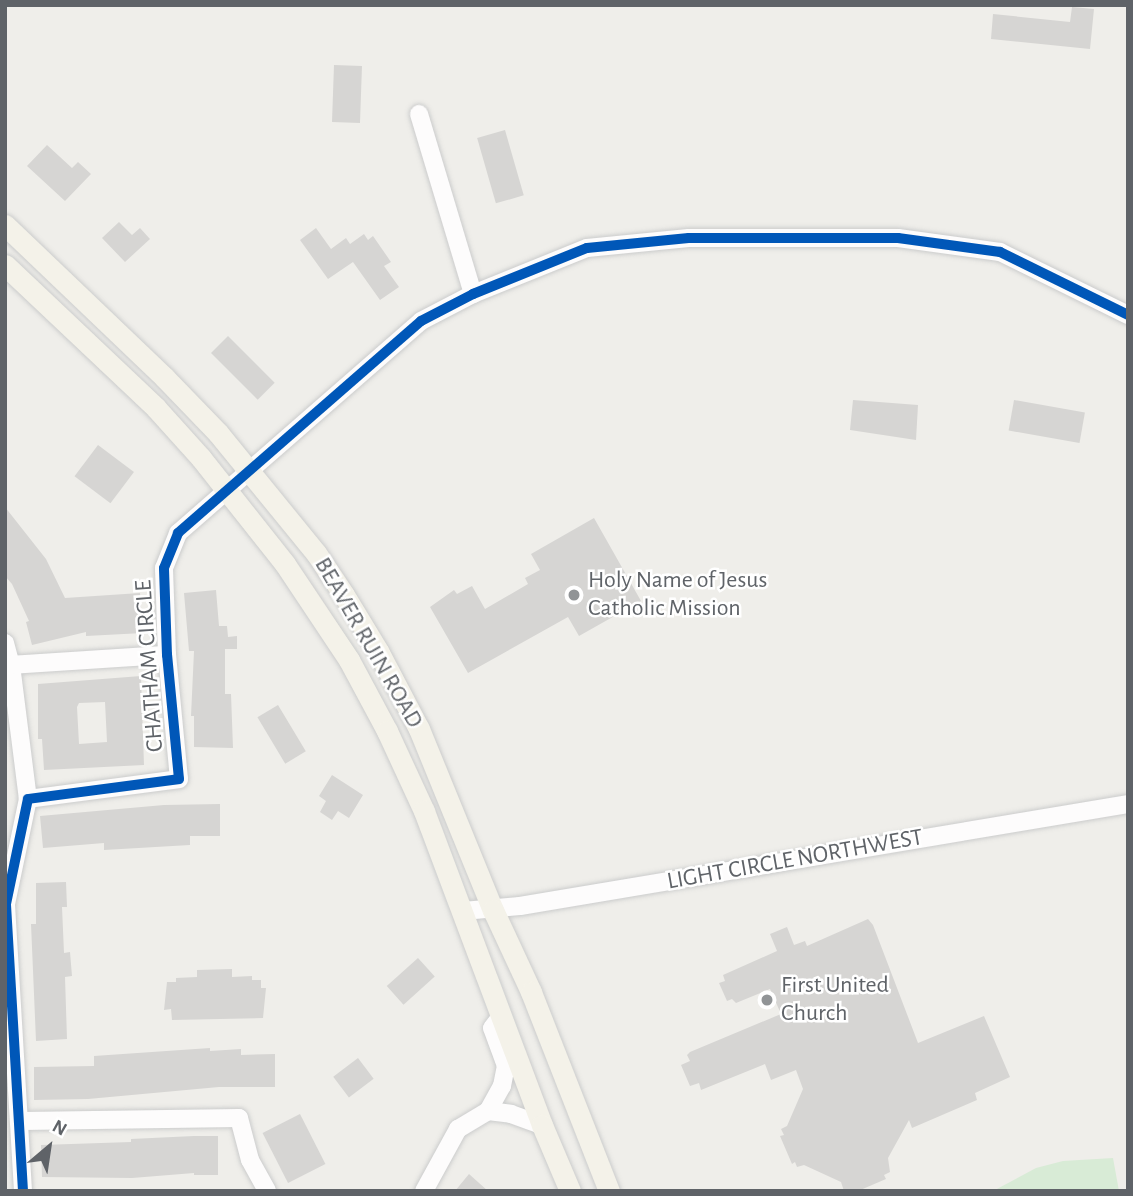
<!DOCTYPE html>
<style>
body{margin:0}
#map{position:relative;width:1133px;height:1196px;overflow:hidden;background:#efeeea;font-family:"Alegreya Sans",sans-serif}
div>[style]{position:absolute}
.green>*{inset:0;background:#d8ebd6}
.building>*{inset:0;background:#d6d5d3;transform-origin:0 0}
.roads{filter:drop-shadow(0 0 2px #cbcccc) drop-shadow(0 0 2px #cbcccc)}
.minor>*{height:18px;margin:-9px;padding:0 9px;transform-origin:9px;border-radius:9px;background:#fdfcfc}
.major>*{height:21px;margin:-10.5px;padding:0 10.5px;transform-origin:10.5px;border-radius:10.5px;background:#f4f2e9}
.cycleway>*{height:10px;margin:-5px;padding:0 5px;transform-origin:5px;border-radius:5px;background:#0057b8}
.dots>*{width:19px;height:19px;translate:-50% -50%;box-sizing:border-box;border:4px solid #fff;border-radius:50%}
span{translate:-50% -50%;white-space:nowrap;text-align:center;line-height:1.15;-webkit-text-stroke:5px #fff;paint-order:stroke}
.poi-label{font-size:24px;color:#5f6368}
.left{translate:0 -50%;text-align:left}
.street-label{font-size:24px;color:#5f6368}
.frame{position:absolute;inset:0;border:7px solid #5f6368;pointer-events:none}
.north{position:absolute;left:14px;top:1112px;width:70px;height:70px;-webkit-text-stroke:5px #fff;paint-order:stroke;rotate:29deg;font-size:19px;font-weight:700;line-height:28px;text-align:center;color:#5f6368}
.north::after{content:'';display:block;margin:auto;width:24px;height:32px;background:#5f6368;clip-path:polygon(50% 0,100% 100%,50% 72%,0 100%)}
</style>
<div id="map">
<div class="green">
<i style="clip-path:polygon(1113px 1158px,1119px 1191px,993px 1191px,1036px 1168px,1063px 1161px)"></i>
</div>
<div class="building">
<i style="clip-path:polygon(1072px 7px,1094px 9px,1090px 49px,991px 39px,993px 14px,1070px 22px)"></i>
<i style="left:334px;top:65px;width:28px;height:57px;rotate:2deg"></i>
<i style="left:505px;top:130px;width:68px;height:29px;rotate:74deg"></i>
<i style="clip-path:polygon(47px 145px,72px 168px,78px 162px,91px 174px,65px 201px,27px 166px)"></i>
<i style="clip-path:polygon(119px 222px,132px 235px,140px 228px,150px 239px,125px 262px,102px 238px)"></i>
<i style="clip-path:polygon(316px 228px,331px 249px,346px 238px,350px 244px,364px 234px,368px 240px,373px 236px,391px 262px,384px 266px,399px 287px,380px 300px,353px 262px,328px 279px,300px 240px)"></i>
<i style="left:228px;top:336px;width:66px;height:24px;rotate:45deg"></i>
<i style="clip-path:polygon(853px 400px,918px 405px,916px 440px,850px 430px)"></i>
<i style="left:1014px;top:400px;width:72px;height:31px;rotate:10deg"></i>
<i style="left:98px;top:445px;width:45px;height:39px;rotate:37deg"></i>
<i style="clip-path:polygon(5px 507px,46px 559px,65px 598px,140px 593px,143px 633px,86px 636px,86px 632px,32px 645px,26px 622px,29px 621px,12px 584px,5px 576px)"></i>
<i style="clip-path:polygon(594px 518px,641px 601px,579px 636px,568px 617px,468px 673px,430px 607px,454px 590px,457px 594px,472px 586px,485px 609px,528px 584px,525px 578px,540px 570px,531px 554px)"></i>
<i style="clip-path:polygon(216px 590px,219px 626px,227px 626px,228px 637px,237px 636px,237px 649px,225px 649px,225px 694px,231px 694px,233px 748px,194px 747px,194px 716px,191px 716px,194px 651px,189px 651px,184px 593px)"></i>
<i style="clip-path:polygon(evenodd,141px 676px,144px 765px,44px 770px,42px 739px,38px 739px,38px 684px,141px 676px,105px 702px,107px 742px,79px 744px,77px 707px,79px 703px,105px 702px)"></i>
<i style="left:278px;top:705px;width:54px;height:24px;rotate:59deg"></i>
<i style="clip-path:polygon(332px 775px,363px 795px,349px 818px,338px 811px,332px 820px,320px 812px,326px 801px,319px 796px)"></i>
<i style="clip-path:polygon(220px 804px,220px 836px,190px 836px,190px 845px,104px 850px,104px 843px,43px 848px,40px 816px,164px 805px)"></i>
<i style="clip-path:polygon(66px 882px,67px 907px,62px 907px,64px 953px,70px 952px,72px 976px,65px 977px,67px 1039px,36px 1041px,31px 924px,36px 924px,36px 883px)"></i>
<i style="clip-path:polygon(868px 919px,873px 925px,918px 1043px,984px 1016px,1010px 1077px,975px 1093px,977px 1100px,912px 1128px,909px 1120px,888px 1158px,890px 1172px,884px 1175px,886px 1179px,858px 1191px,844px 1191px,841px 1182px,804px 1165px,797px 1167px,795px 1162px,792px 1164px,780px 1136px,784px 1135px,781px 1129px,787px 1126px,803px 1089px,796px 1070px,771px 1080px,765px 1064px,701px 1090px,699px 1083px,690px 1086px,681px 1065px,690px 1061px,687px 1055px,690px 1052px,781px 1014px,770px 989px,736px 1003px,732px 999px,727px 1001px,719px 983px,725px 981px,723px 975px,777px 951px,770px 934px,787px 927px,794px 945px,805px 941px,807px 946px)"></i>
<i style="left:418px;top:958px;width:25px;height:42px;rotate:48deg"></i>
<i style="clip-path:polygon(232px 969px,232px 977px,252px 976px,252px 980px,261px 980px,261px 988px,266px 988px,263px 1018px,172px 1020px,171px 1009px,164px 1010px,167px 982px,176px 982px,176px 978px,197px 977px,197px 970px)"></i>
<i style="clip-path:polygon(210px 1048px,210px 1051px,241px 1049px,241px 1055px,275px 1054px,275px 1087px,219px 1087px,88px 1099px,34px 1100px,34px 1067px,94px 1066px,94px 1056px)"></i>
<i style="left:358px;top:1058px;width:26px;height:31px;rotate:53deg"></i>
<i style="left:300px;top:1114px;width:56px;height:42px;rotate:63deg"></i>
<i style="clip-path:polygon(194px 1136px,218px 1136px,218px 1175px,194px 1175px,194px 1173px,132px 1178px,42px 1177px,41px 1145px,131px 1142px,131px 1139px)"></i>
<i style="clip-path:polygon(469px 1174px,488px 1191px,455px 1191px)"></i>
</div>
<div class="roads">
<div class="minor">
<i style="left:419px;top:114px;width:188px;rotate:73.3deg"></i>
<i style="left:5px;top:643px;width:23px;rotate:75deg"></i>
<i style="left:11px;top:665px;width:135px;rotate:82.8deg"></i>
<i style="left:11px;top:665px;width:156px;rotate:-3.7deg"></i>
<i style="left:463px;top:911px;width:57px;rotate:-5deg"></i>
<i style="left:520px;top:906px;width:616px;rotate:-9.52deg"></i>
<i style="left:488px;top:1111px;width:29px;rotate:-61deg"></i>
<i style="left:502px;top:1086px;width:20px;rotate:-79deg"></i>
<i style="left:506px;top:1066px;width:40px;rotate:-110.2deg"></i>
<i style="left:492px;top:1028px;width:16px;rotate:-52deg"></i>
<i style="left:22px;top:1121px;width:217px;rotate:-0.8deg"></i>
<i style="left:239px;top:1118px;width:43px;rotate:75.3deg"></i>
<i style="left:250px;top:1160px;width:35px;rotate:61deg"></i>
<i style="left:23px;top:1191px;width:288px;rotate:-93.4deg"></i>
<i style="left:6px;top:904px;width:107px;rotate:-78.2deg"></i>
<i style="left:28px;top:799px;width:152px;rotate:-7.5deg"></i>
<i style="left:179px;top:779px;width:125px;rotate:-95.5deg"></i>
<i style="left:167px;top:655px;width:87px;rotate:-92deg"></i>
<i style="left:164px;top:568px;width:38px;rotate:-68deg"></i>
<i style="left:178px;top:533px;width:322px;rotate:-41.1deg"></i>
<i style="left:421px;top:321px;width:59px;rotate:-27.4deg"></i>
<i style="left:473px;top:294px;width:123px;rotate:-22deg"></i>
<i style="left:587px;top:248px;width:102px;rotate:-5.6deg"></i>
<i style="left:689px;top:238px;width:209px"></i>
<i style="left:898px;top:238px;width:103px;rotate:7.8deg"></i>
<i style="left:1000px;top:252px;width:143px;rotate:26.2deg"></i>
<i style="left:424px;top:1191px;width:71px;rotate:-61.3deg"></i>
<i style="left:458px;top:1129px;width:35px;rotate:-31deg"></i>
<i style="left:488px;top:1111px;width:23px;rotate:7deg"></i>
<i style="left:511px;top:1114px;width:33px;rotate:20deg"></i>
</div>
<div class="major">
<i style="left:5px;top:225px;width:220px;rotate:43.7deg"></i>
<i style="left:164px;top:377px;width:78px;rotate:46deg"></i>
<i style="left:218px;top:433px;width:155px;rotate:50.8deg"></i>
<i style="left:316px;top:553px;width:50px;rotate:56.3deg"></i>
<i style="left:344px;top:595px;width:66px;rotate:58.7deg"></i>
<i style="left:378px;top:651px;width:88px;rotate:62.3deg"></i>
<i style="left:419px;top:729px;width:196px;rotate:67.8deg"></i>
<i style="left:493px;top:910px;width:90px;rotate:65.1deg"></i>
<i style="left:531px;top:992px;width:214px;rotate:68.6deg"></i>
<i style="left:5px;top:265px;width:208px;rotate:43.4deg"></i>
<i style="left:156px;top:408px;width:67px;rotate:48deg"></i>
<i style="left:201px;top:458px;width:135px;rotate:51.6deg"></i>
<i style="left:285px;top:564px;width:115px;rotate:56.3deg"></i>
<i style="left:349px;top:660px;width:81px;rotate:61.8deg"></i>
<i style="left:387px;top:731px;width:88px;rotate:65.2deg"></i>
<i style="left:424px;top:811px;width:335px;rotate:69.4deg"></i>
<i style="left:542px;top:1125px;width:72px;rotate:67deg"></i>
</div>
</div>
<div class="cycleway">
<i style="left:23px;top:1191px;width:288px;rotate:-93.4deg"></i>
<i style="left:6px;top:904px;width:107px;rotate:-78.2deg"></i>
<i style="left:28px;top:799px;width:152px;rotate:-7.5deg"></i>
<i style="left:179px;top:779px;width:125px;rotate:-95.5deg"></i>
<i style="left:167px;top:655px;width:87px;rotate:-92deg"></i>
<i style="left:164px;top:568px;width:38px;rotate:-68deg"></i>
<i style="left:178px;top:533px;width:322px;rotate:-41.1deg"></i>
<i style="left:421px;top:321px;width:59px;rotate:-27.4deg"></i>
<i style="left:473px;top:294px;width:123px;rotate:-22deg"></i>
<i style="left:587px;top:248px;width:102px;rotate:-5.6deg"></i>
<i style="left:689px;top:238px;width:209px"></i>
<i style="left:898px;top:238px;width:103px;rotate:7.8deg"></i>
<i style="left:1000px;top:252px;width:143px;rotate:26.2deg"></i>
</div>
<div class="dots">
<i style="left:574px;top:595px;background:#919496"></i>
<i style="left:767px;top:1000px;background:#919496"></i>
</div>
<div class="poi-label">
<span class="left" style="left:588px;top:595px">Holy Name of Jesus<br>Catholic Mission</span>
<span class="left" style="left:781px;top:1000px">First United<br>Church</span>
</div>
<div class="street-label">
<span style="left:368px;top:643px;rotate:60deg">BEAVER RUIN ROAD</span>
<span style="left:150px;top:666px;rotate:-94deg">CHATHAM CIRCLE</span>
<span style="left:795px;top:860px;rotate:-10deg">LIGHT CIRCLE NORTHWEST</span>
</div>
<div class="frame"></div>
<div class="north">N</div>
</div>
